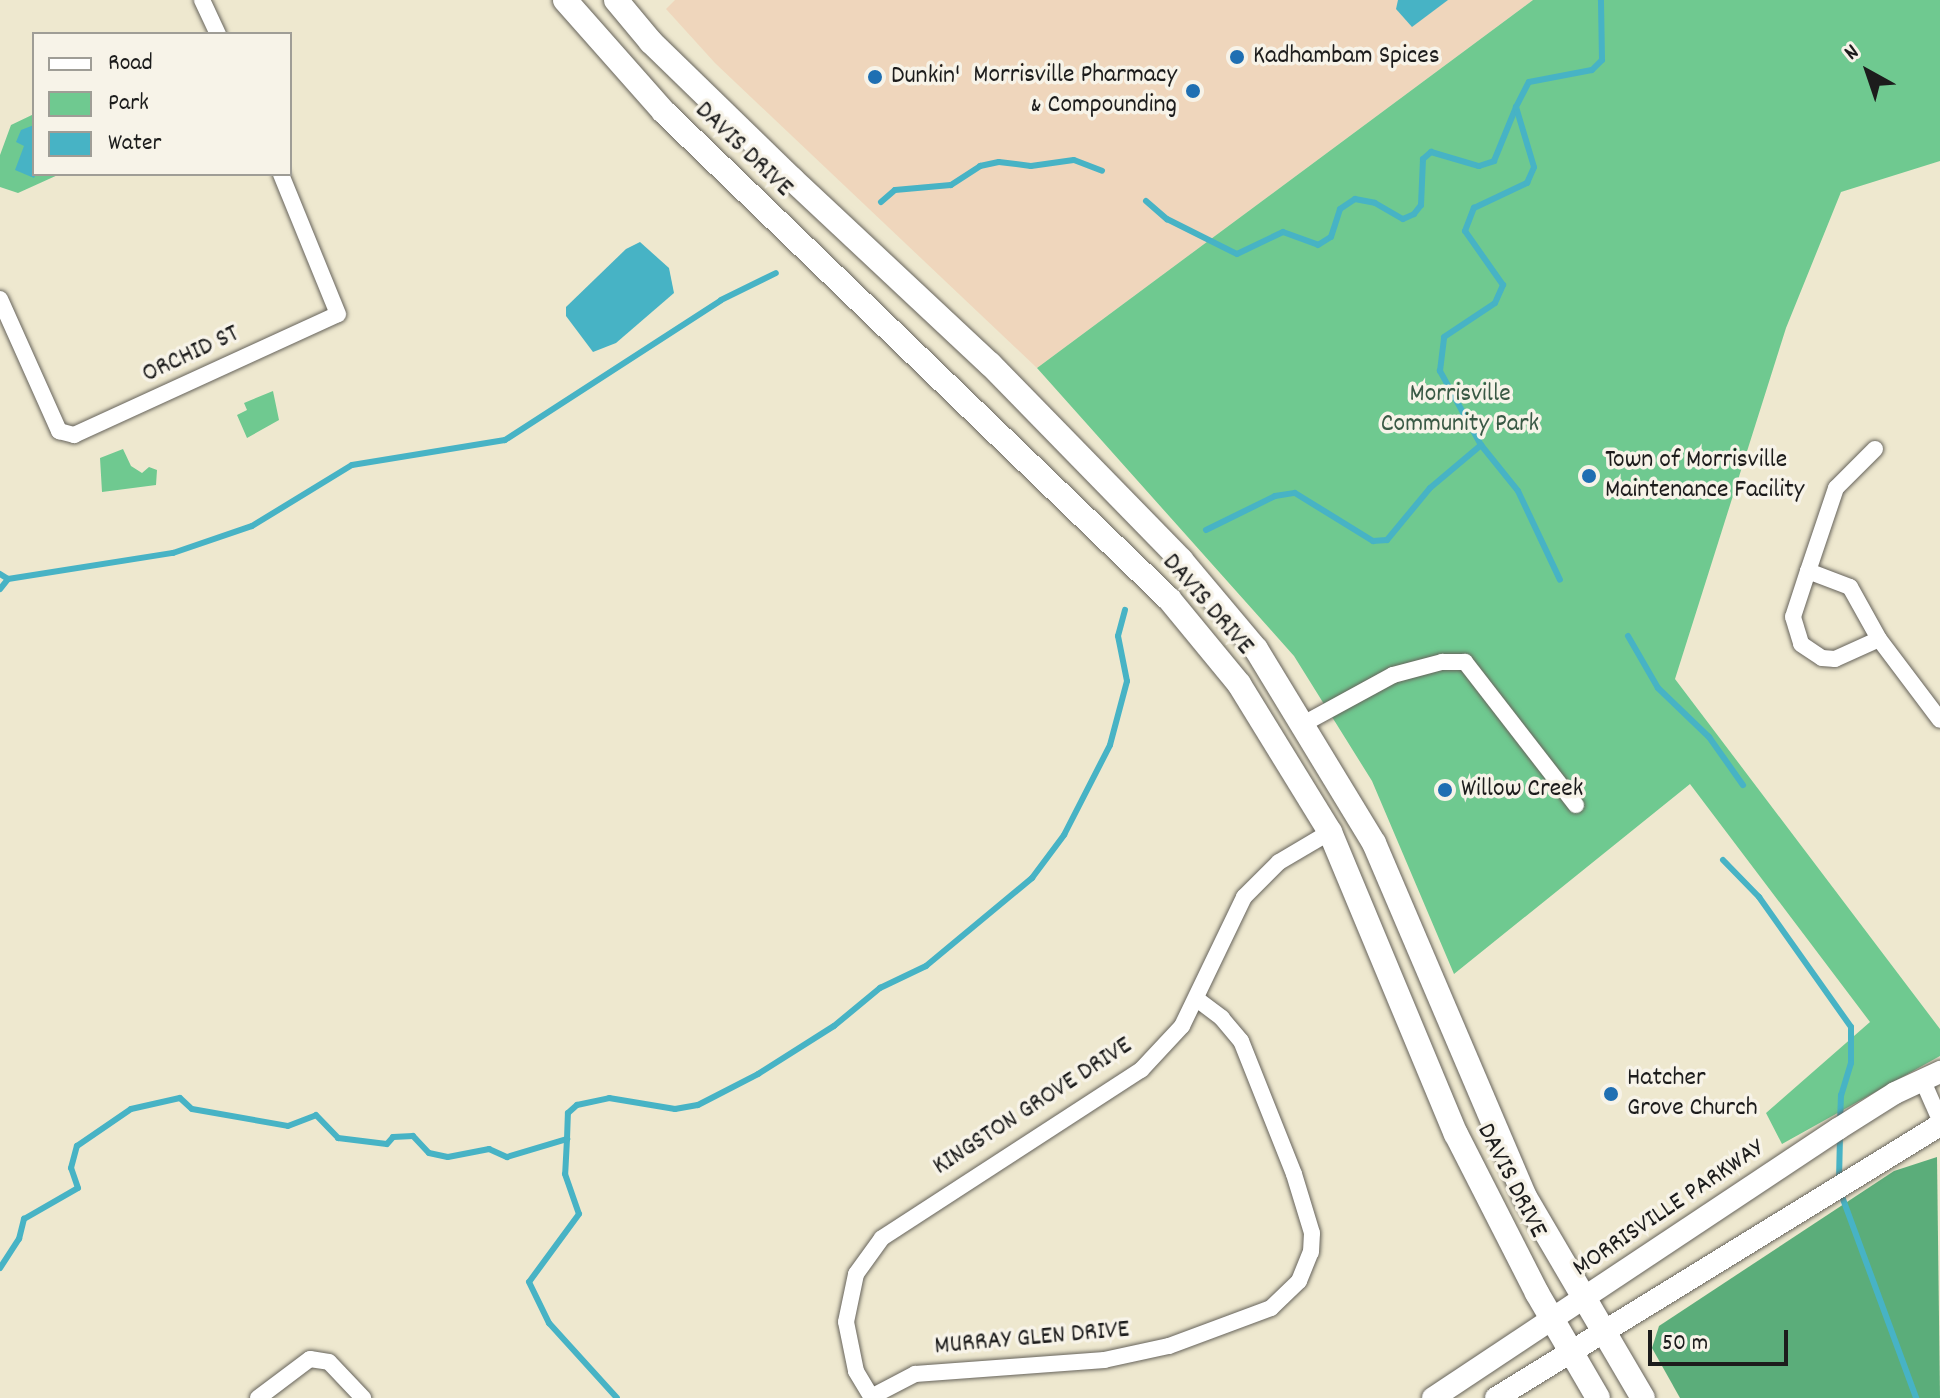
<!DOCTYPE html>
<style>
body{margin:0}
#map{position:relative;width:1940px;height:1398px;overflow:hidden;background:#eee8cf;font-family:Dekko,sans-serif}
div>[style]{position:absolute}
.built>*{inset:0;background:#efd6bc}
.green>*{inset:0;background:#6fc990}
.forest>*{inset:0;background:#5bad7a}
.water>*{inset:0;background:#47b3c5}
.stream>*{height:6px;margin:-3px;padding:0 3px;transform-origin:3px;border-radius:3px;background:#47b3c5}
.roads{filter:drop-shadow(0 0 2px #66635b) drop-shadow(0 0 2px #66635b)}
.street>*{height:16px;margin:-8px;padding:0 8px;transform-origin:8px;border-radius:8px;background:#fff}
.secondary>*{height:22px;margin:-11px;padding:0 11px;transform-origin:11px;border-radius:11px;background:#fff}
.primary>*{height:24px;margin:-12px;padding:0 12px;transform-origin:12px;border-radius:12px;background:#fff}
.dots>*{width:22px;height:22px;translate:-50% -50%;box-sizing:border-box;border:4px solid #f7f3e8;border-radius:50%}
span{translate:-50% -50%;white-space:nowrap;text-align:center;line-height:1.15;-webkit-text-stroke:7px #f7f3e8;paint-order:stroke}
.poi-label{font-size:26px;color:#1c1c1c}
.left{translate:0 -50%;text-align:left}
.right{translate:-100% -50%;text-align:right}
.street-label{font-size:26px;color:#1c1c1c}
.park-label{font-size:26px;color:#395945}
.legend{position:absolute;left:32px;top:32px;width:260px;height:144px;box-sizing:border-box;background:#f7f3e8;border:2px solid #9f9d96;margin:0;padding:10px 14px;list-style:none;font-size:24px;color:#1c1c1c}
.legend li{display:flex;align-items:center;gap:16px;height:40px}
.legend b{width:40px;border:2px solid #9f9d96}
.north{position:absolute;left:1828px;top:32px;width:80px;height:80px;-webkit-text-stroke:6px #f7f3e8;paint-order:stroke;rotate:320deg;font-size:22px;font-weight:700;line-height:32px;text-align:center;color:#1c1c1c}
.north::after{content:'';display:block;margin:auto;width:28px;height:36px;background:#1c1c1c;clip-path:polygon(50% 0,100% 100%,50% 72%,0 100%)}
.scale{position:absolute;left:1648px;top:1330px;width:140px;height:36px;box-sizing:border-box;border:4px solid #1c1c1c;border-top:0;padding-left:10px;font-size:24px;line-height:28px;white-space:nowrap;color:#1c1c1c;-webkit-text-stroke:6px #f7f3e8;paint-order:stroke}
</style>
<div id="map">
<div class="built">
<i style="clip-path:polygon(675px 0,1533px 0,1037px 368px,715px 63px,666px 9px)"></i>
</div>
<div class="green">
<i style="clip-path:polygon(1533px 0,1940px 0,1940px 161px,1841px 192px,1786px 328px,1675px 679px,1940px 1029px,1940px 1056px,1782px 1144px,1766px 1113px,1870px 1022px,1690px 784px,1454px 974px,1372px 781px,1294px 656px,1037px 368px)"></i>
<i style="clip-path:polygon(34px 114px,34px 174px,60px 174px,18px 193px,0 187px,0 155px,11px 125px)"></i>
<i style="clip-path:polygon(273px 391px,279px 420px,247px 438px,237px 415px,247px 410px,244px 403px)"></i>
<i style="clip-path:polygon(123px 449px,131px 466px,142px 473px,149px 467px,157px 470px,156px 485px,102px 492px,100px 458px)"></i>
</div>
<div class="forest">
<i style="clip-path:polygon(1937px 1157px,1940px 1398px,1680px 1398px,1652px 1348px,1659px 1326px,1894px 1171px)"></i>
</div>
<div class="water">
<i style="clip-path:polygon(1398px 0,1448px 0,1412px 27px,1396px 9px)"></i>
<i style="clip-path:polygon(34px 125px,36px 174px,34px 178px,15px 170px,24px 146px,16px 142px,21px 130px)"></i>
<i style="clip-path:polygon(640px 242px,669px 268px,674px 293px,616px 343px,593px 352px,566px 316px,566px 307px,626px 249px)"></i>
</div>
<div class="stream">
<i style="left:1146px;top:201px;width:28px;rotate:41deg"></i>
<i style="left:1167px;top:219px;width:78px;rotate:26.6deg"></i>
<i style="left:1237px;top:254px;width:51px;rotate:-25.6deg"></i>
<i style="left:1283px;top:232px;width:37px;rotate:20deg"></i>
<i style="left:1318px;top:245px;width:15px;rotate:-32deg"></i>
<i style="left:1331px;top:237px;width:29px;rotate:-72deg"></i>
<i style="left:1340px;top:209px;width:18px;rotate:-34deg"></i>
<i style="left:1355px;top:199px;width:20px;rotate:11deg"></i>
<i style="left:1375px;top:203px;width:32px;rotate:30deg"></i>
<i style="left:1403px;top:219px;width:12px;rotate:-24deg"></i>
<i style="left:1414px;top:214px;width:11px;rotate:-52deg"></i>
<i style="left:1421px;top:205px;width:46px;rotate:-87.5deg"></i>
<i style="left:1423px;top:159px;width:11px;rotate:-41deg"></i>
<i style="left:1431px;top:152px;width:50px;rotate:16.3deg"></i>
<i style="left:1479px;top:166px;width:16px;rotate:-18deg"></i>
<i style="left:1494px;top:161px;width:58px;rotate:-67.8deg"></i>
<i style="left:881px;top:202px;width:18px;rotate:-41deg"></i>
<i style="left:895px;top:190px;width:56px;rotate:-5.1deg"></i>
<i style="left:951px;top:185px;width:35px;rotate:-33deg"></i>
<i style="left:980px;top:166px;width:19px;rotate:-12deg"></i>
<i style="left:999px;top:162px;width:32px;rotate:7deg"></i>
<i style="left:1031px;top:166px;width:43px;rotate:-7.9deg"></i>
<i style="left:1074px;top:160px;width:30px;rotate:21deg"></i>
<i style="left:1481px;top:445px;width:59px;rotate:51.2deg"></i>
<i style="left:1518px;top:491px;width:98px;rotate:64.7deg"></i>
<i style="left:1206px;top:530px;width:77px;rotate:-26.2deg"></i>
<i style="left:1275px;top:496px;width:20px;rotate:-9deg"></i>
<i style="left:1295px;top:493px;width:92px;rotate:31.6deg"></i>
<i style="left:1373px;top:541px;width:14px;rotate:-4deg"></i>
<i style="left:1387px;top:540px;width:67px;rotate:-50.4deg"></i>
<i style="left:1430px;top:488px;width:67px;rotate:-40.1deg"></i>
<i style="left:1481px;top:445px;width:85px;rotate:-119deg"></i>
<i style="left:1440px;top:371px;width:34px;rotate:-83deg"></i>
<i style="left:1444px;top:337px;width:61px;rotate:-33.7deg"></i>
<i style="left:1495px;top:303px;width:20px;rotate:-66deg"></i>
<i style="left:1503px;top:285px;width:66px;rotate:-125.1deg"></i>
<i style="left:1465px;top:231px;width:25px;rotate:-69deg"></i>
<i style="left:1474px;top:208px;width:59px;rotate:-25.3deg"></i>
<i style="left:1527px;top:183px;width:17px;rotate:-66deg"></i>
<i style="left:1534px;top:167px;width:63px;rotate:-106.7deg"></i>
<i style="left:1516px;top:107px;width:28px;rotate:-63deg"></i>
<i style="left:1529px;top:82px;width:64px;rotate:-10.8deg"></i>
<i style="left:1592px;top:70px;width:14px;rotate:-45deg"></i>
<i style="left:1602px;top:60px;width:60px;rotate:-91deg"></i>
<i style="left:0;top:574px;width:9px;rotate:32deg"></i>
<i style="left:8px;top:579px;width:167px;rotate:-9deg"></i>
<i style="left:173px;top:553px;width:83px;rotate:-18.9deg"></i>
<i style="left:252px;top:526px;width:117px;rotate:-31.4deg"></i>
<i style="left:352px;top:465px;width:155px;rotate:-9.3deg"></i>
<i style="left:505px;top:440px;width:257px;rotate:-32.9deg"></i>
<i style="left:721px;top:300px;width:61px;rotate:-26.1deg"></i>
<i style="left:0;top:589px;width:13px;rotate:-51deg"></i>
<i style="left:1628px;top:636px;width:60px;rotate:60deg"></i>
<i style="left:1658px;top:688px;width:71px;rotate:43.9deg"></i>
<i style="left:1709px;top:737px;width:59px;rotate:54.7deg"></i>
<i style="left:1723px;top:860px;width:52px;rotate:45.8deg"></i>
<i style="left:1759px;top:897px;width:159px;rotate:54.7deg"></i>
<i style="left:1851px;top:1027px;width:36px;rotate:90deg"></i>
<i style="left:1851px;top:1063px;width:34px;rotate:107deg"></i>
<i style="left:1841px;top:1095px;width:26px;rotate:92deg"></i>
<i style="left:567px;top:1139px;width:35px;rotate:93deg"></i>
<i style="left:565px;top:1174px;width:42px;rotate:70.7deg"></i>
<i style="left:579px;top:1214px;width:84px;rotate:126.3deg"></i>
<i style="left:529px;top:1282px;width:46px;rotate:64deg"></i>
<i style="left:549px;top:1323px;width:101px;rotate:47.8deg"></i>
<i style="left:1839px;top:1180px;width:44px;rotate:-88.7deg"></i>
<i style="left:1840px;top:1191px;width:221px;rotate:69.8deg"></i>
<i style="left:0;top:1268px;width:35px;rotate:-57deg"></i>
<i style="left:19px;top:1239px;width:21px;rotate:-76deg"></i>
<i style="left:24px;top:1219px;width:62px;rotate:-29.9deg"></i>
<i style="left:78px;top:1188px;width:21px;rotate:-109deg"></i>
<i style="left:71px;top:1168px;width:23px;rotate:-75deg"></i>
<i style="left:77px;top:1146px;width:65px;rotate:-34.4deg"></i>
<i style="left:131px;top:1109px;width:50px;rotate:-12.7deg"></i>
<i style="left:180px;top:1098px;width:16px;rotate:43deg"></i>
<i style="left:192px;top:1109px;width:97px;rotate:10deg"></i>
<i style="left:288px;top:1126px;width:30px;rotate:-21deg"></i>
<i style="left:316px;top:1115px;width:32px;rotate:46deg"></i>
<i style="left:338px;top:1138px;width:49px;rotate:7deg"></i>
<i style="left:387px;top:1144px;width:9px;rotate:-49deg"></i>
<i style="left:393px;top:1137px;width:20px;rotate:-3deg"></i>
<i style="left:413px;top:1136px;width:23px;rotate:47deg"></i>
<i style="left:429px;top:1153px;width:19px;rotate:12deg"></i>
<i style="left:448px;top:1157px;width:42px;rotate:-11deg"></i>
<i style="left:489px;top:1149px;width:20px;rotate:24deg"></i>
<i style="left:507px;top:1157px;width:63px;rotate:-16.7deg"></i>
<i style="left:567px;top:1139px;width:26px;rotate:-88deg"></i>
<i style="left:568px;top:1113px;width:12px;rotate:-42deg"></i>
<i style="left:577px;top:1105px;width:33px;rotate:-12deg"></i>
<i style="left:609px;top:1098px;width:67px;rotate:9.5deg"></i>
<i style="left:675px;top:1109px;width:23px;rotate:-10deg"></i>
<i style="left:698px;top:1105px;width:68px;rotate:-27.3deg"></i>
<i style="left:758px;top:1074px;width:90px;rotate:-32.3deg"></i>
<i style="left:834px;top:1026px;width:60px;rotate:-39.6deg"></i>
<i style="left:880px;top:988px;width:51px;rotate:-25.6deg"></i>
<i style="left:926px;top:966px;width:138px;rotate:-39.7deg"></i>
<i style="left:1032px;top:878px;width:54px;rotate:-53.3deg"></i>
<i style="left:1064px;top:835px;width:101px;rotate:-62.9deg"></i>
<i style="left:1110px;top:745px;width:66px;rotate:-75.1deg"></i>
<i style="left:1127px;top:681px;width:46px;rotate:-101.3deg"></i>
<i style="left:1118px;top:636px;width:27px;rotate:-75deg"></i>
</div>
<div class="roads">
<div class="street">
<i style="left:202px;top:0;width:38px;rotate:65deg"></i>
<i style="left:0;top:299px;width:145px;rotate:65.9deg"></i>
<i style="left:59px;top:431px;width:16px;rotate:15deg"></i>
<i style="left:74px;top:435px;width:290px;rotate:-24.6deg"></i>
<i style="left:338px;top:314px;width:151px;rotate:-112.2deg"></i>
<i style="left:1875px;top:449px;width:55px;rotate:135deg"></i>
<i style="left:1836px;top:488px;width:88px;rotate:108.6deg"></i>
<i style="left:1808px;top:571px;width:45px;rotate:20.9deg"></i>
<i style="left:1850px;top:587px;width:60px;rotate:60.9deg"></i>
<i style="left:1879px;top:639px;width:101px;rotate:53deg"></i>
<i style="left:1808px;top:571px;width:48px;rotate:108.1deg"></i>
<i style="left:1793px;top:617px;width:28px;rotate:73deg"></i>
<i style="left:1801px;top:644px;width:25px;rotate:34deg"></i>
<i style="left:1822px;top:658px;width:13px;rotate:4deg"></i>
<i style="left:1835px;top:659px;width:48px;rotate:-24.4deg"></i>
<i style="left:1305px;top:723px;width:100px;rotate:-28.6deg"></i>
<i style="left:1393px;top:675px;width:51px;rotate:-14.9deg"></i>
<i style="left:1442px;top:662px;width:23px"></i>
<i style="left:1465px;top:662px;width:181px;rotate:52.2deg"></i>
<i style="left:1922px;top:1079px;width:45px;rotate:66.3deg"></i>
<i style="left:871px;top:1397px;width:50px;rotate:-27.6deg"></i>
<i style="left:915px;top:1374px;width:190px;rotate:-4.2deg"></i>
<i style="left:1104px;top:1360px;width:66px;rotate:-12.2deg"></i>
<i style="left:1169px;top:1346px;width:109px;rotate:-20.4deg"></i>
<i style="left:1271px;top:1308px;width:39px;rotate:-44deg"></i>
<i style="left:1299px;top:1281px;width:31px;rotate:-68deg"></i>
<i style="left:1311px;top:1252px;width:19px;rotate:-87deg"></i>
<i style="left:1312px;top:1233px;width:62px;rotate:-107deg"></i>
<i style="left:1294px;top:1174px;width:143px;rotate:-111.7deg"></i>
<i style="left:1241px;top:1041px;width:30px;rotate:-130deg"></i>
<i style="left:1222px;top:1018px;width:31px;rotate:-143deg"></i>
<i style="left:258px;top:1398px;width:65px;rotate:-36.9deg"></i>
<i style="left:310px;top:1359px;width:19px;rotate:9deg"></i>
<i style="left:329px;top:1362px;width:50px;rotate:46.6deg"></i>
<i style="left:872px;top:1398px;width:31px;rotate:-121deg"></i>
<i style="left:856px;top:1371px;width:50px;rotate:-101.5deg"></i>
<i style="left:846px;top:1322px;width:49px;rotate:-78.2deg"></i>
<i style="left:856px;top:1274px;width:44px;rotate:-54.2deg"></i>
<i style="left:882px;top:1238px;width:309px;rotate:-33deg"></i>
<i style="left:1141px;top:1070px;width:60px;rotate:-47deg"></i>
<i style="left:1182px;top:1026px;width:143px;rotate:-64.3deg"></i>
<i style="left:1244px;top:897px;width:49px;rotate:-45deg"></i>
<i style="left:1279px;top:862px;width:59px;rotate:-30.5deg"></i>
</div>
<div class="secondary">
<i style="left:1433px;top:1398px;width:486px;rotate:-33.6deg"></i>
<i style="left:1838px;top:1129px;width:67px;rotate:-32.3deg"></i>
<i style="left:1895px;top:1093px;width:50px;rotate:-25deg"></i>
<i style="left:1496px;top:1398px;width:521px;rotate:-31.59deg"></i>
</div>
<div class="primary">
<i style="left:565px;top:0;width:149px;rotate:48.5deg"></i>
<i style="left:664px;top:112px;width:702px;rotate:43.96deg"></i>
<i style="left:1169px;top:599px;width:110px;rotate:50.5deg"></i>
<i style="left:1239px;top:684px;width:174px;rotate:58.4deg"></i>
<i style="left:1330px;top:832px;width:327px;rotate:67.4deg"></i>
<i style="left:1456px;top:1134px;width:178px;rotate:63deg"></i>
<i style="left:1537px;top:1293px;width:121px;rotate:59.8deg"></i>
<i style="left:616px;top:0;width:55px;rotate:50.2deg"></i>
<i style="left:651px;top:42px;width:197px;rotate:44.2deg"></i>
<i style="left:792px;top:179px;width:271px;rotate:43.1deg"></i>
<i style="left:990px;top:364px;width:274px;rotate:45.7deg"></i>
<i style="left:1181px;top:560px;width:116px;rotate:49.9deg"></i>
<i style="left:1256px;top:649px;width:227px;rotate:58.7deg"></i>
<i style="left:1374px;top:843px;width:385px;rotate:66.9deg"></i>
<i style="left:1525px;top:1197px;width:233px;rotate:59.6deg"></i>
</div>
</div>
<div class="dots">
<i style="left:1237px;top:57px;background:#1f6fb2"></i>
<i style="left:875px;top:77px;background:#1f6fb2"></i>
<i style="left:1193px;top:91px;background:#1f6fb2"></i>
<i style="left:1589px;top:476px;background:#1f6fb2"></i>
<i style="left:1445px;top:790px;background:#1f6fb2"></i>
<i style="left:1611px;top:1094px;background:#1f6fb2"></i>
</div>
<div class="poi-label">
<span class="left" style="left:1253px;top:57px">Kadhambam Spices</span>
<span class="right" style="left:1177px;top:91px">Morrisville Pharmacy<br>&amp; Compounding</span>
<span class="left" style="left:891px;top:77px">Dunkin'</span>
<span class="left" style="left:1605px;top:476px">Town of Morrisville<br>Maintenance Facility</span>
<span class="left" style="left:1461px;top:790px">Willow Creek</span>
<span class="left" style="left:1627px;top:1094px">Hatcher<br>Grove Church</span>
</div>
<div class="street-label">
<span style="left:743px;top:150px;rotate:44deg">DAVIS DRIVE</span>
<span style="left:191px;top:355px;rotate:-25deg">ORCHID ST</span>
<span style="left:1207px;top:605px;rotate:49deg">DAVIS DRIVE</span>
<span style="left:1033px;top:1107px;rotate:-33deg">KINGSTON GROVE DRIVE</span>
<span style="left:1511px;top:1181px;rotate:63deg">DAVIS DRIVE</span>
<span style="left:1669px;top:1209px;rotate:-34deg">MORRISVILLE PARKWAY</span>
<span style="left:1032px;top:1339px;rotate:-5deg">MURRAY GLEN DRIVE</span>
</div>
<div class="park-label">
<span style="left:1460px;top:410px">Morrisville<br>Community Park</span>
</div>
<ul class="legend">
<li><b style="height:10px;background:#fff"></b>Road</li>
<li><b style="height:22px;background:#6fc990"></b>Park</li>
<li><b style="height:22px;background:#47b3c5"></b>Water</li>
</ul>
<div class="north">N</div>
<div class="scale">50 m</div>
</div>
